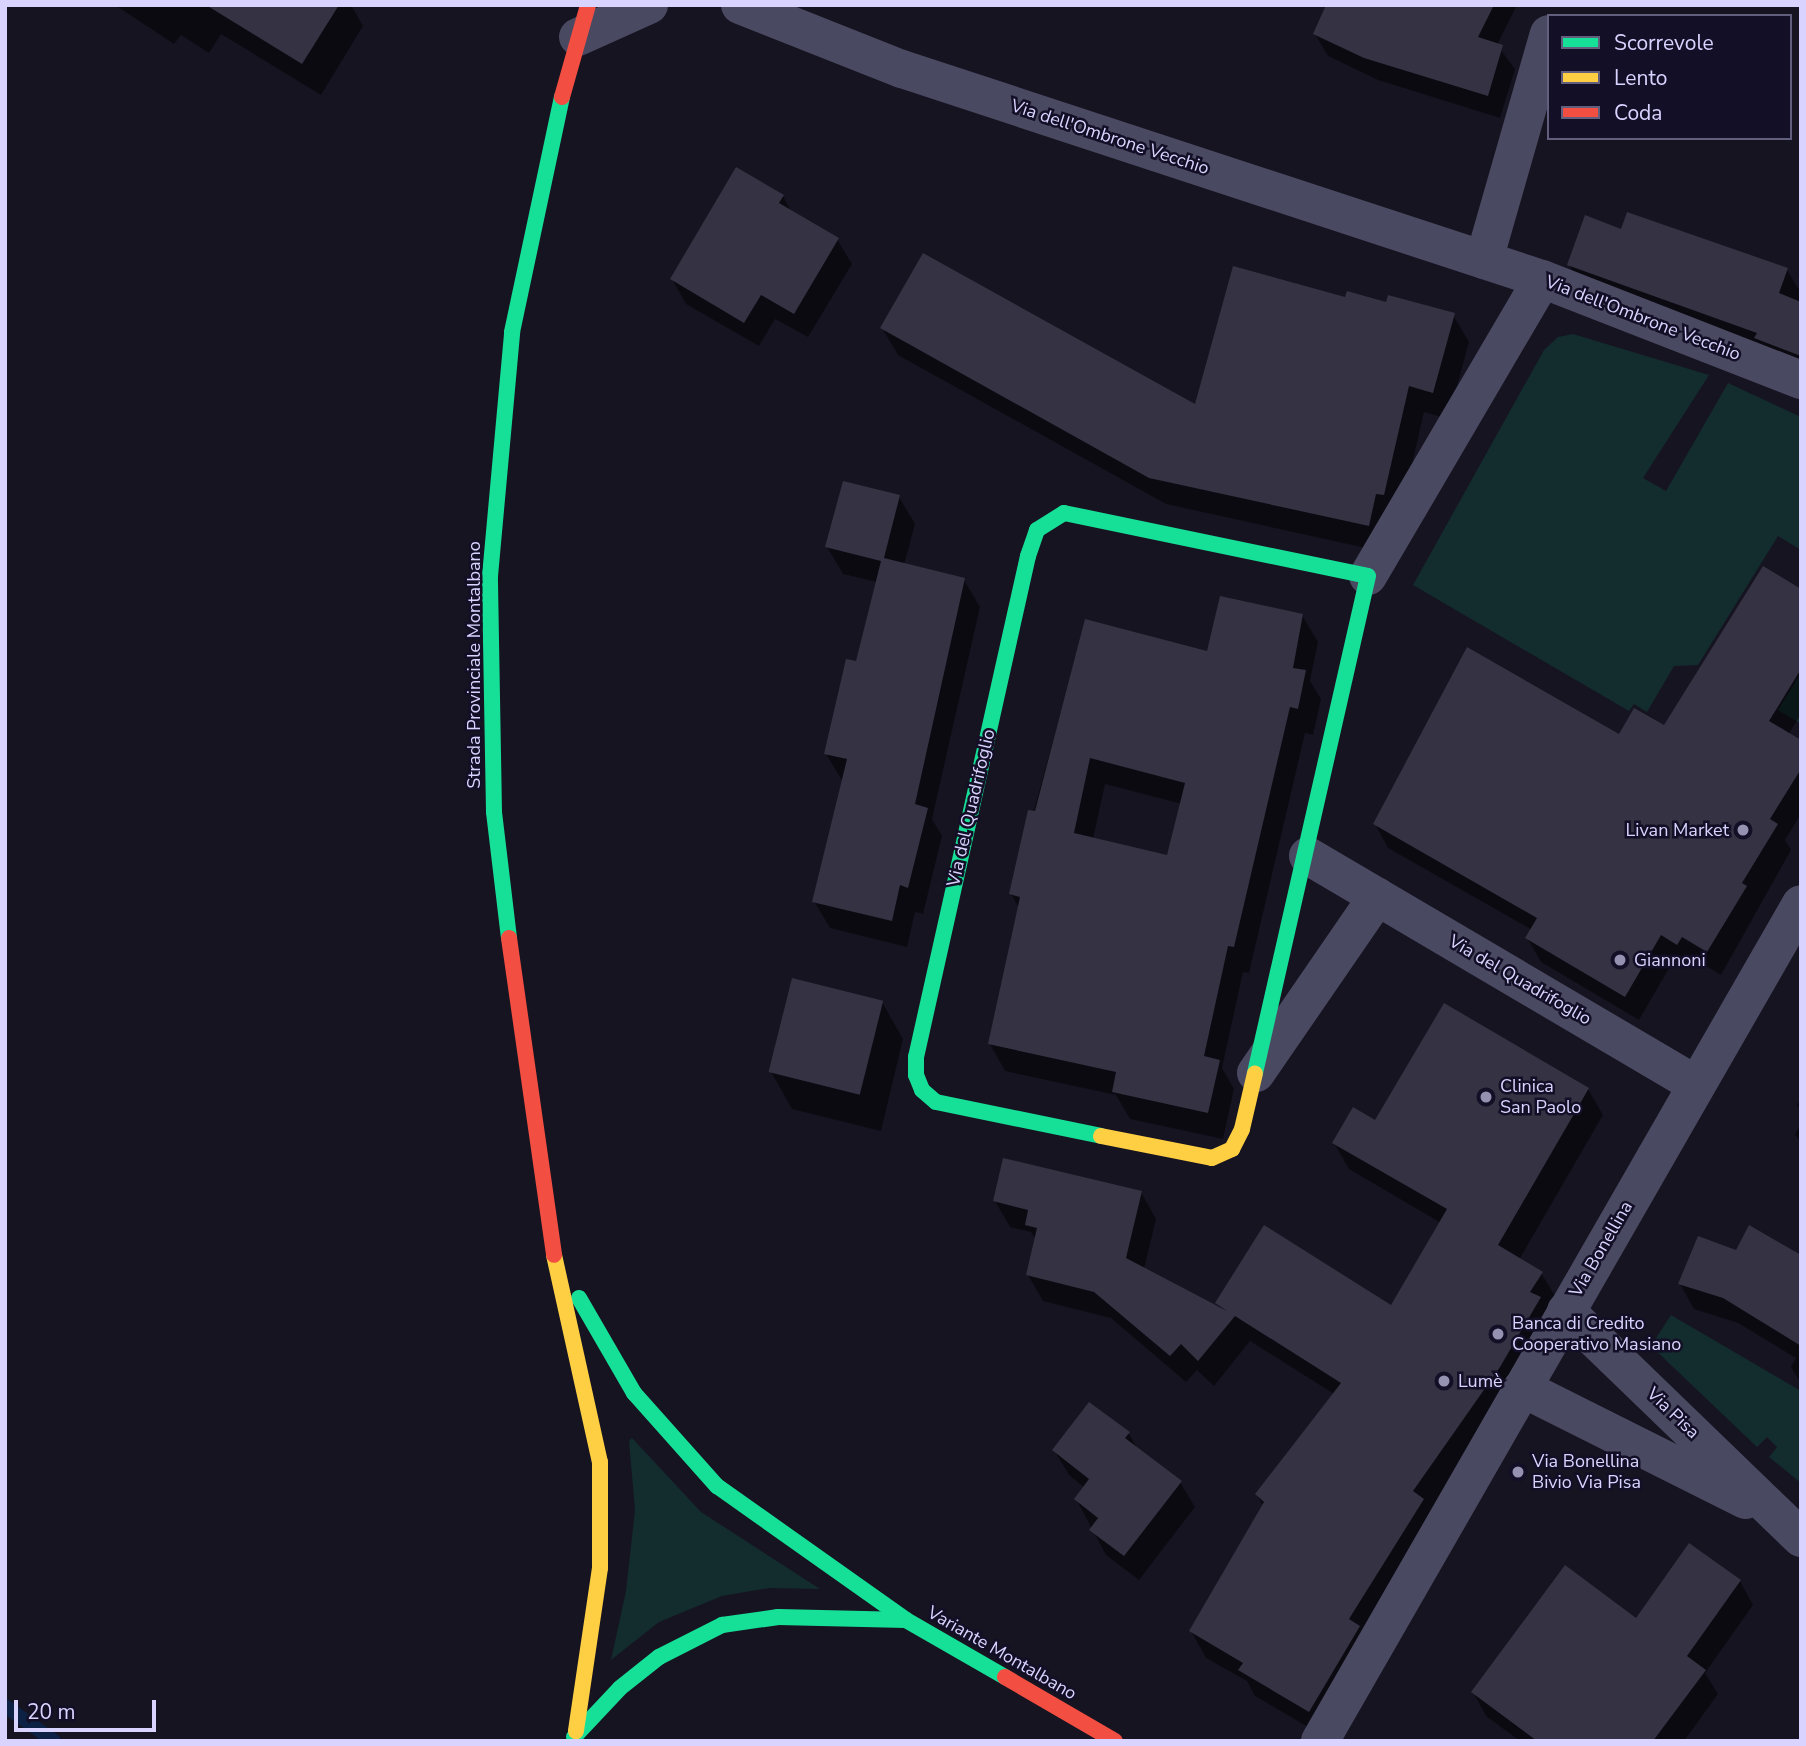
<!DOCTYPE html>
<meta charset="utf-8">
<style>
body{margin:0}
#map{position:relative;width:1806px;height:1746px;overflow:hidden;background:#161421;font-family:"Nunito Sans",sans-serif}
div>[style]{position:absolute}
.green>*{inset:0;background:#132c2d}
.shadow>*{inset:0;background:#0007}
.stream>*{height:14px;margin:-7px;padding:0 7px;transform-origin:7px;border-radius:7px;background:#0d2144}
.building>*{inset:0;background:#343243;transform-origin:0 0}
.street>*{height:38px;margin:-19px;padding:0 19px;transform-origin:19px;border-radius:19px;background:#4a4962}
.fast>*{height:16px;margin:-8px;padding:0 8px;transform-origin:8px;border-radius:8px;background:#16e098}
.slow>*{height:16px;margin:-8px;padding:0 8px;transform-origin:8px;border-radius:8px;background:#ffcf43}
.jam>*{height:16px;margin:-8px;padding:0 8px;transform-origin:8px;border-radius:8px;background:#f24e42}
.dots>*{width:19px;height:19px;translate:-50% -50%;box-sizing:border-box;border:4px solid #130f26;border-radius:50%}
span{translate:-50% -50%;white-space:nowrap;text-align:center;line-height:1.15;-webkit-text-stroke:5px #130f26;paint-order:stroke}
.street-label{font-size:18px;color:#d9d4ff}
.poi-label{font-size:18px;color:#d9d4ff}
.right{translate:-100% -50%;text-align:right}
.left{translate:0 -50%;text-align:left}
.frame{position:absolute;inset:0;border:7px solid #d9d4ff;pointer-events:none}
.legend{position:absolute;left:1547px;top:14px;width:245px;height:126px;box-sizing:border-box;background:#130f26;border:2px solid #625e7d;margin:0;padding:9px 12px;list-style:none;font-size:21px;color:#d9d4ff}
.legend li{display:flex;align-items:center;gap:14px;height:35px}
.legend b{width:35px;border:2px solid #625e7d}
.scale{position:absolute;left:14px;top:1700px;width:142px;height:32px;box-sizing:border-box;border:4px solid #d9d4ff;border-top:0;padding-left:9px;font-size:21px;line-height:24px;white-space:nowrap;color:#d9d4ff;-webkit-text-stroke:5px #130f26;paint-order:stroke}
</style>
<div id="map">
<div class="green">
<i style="clip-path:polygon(1573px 334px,1709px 375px,1643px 478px,1666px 491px,1728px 383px,1801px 417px,1801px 550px,1778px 536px,1698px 665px,1674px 666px,1647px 712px,1634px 704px,1629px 711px,1413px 585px,1544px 350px,1558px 337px)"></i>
<i style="clip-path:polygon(1801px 673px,1801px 724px,1778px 710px)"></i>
<i style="clip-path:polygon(1671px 1315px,1801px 1391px,1801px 1483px,1769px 1457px,1777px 1447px,1767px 1437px,1757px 1447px,1651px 1346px)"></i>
<i style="clip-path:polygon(632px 1438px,701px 1512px,820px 1589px,769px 1588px,722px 1596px,659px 1622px,611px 1660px,626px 1591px,635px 1510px,629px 1441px)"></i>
</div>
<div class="shadow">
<i style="clip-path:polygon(115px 5px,351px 5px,363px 26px,321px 95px,221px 34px,209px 53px,181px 35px,174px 44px)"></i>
<i style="clip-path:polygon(1328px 5px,1517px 5px,1497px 45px,1515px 69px,1500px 118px,1378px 80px,1328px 56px,1315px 34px)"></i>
<i style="clip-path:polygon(783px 196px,792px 213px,837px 239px,852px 264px,808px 337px,775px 319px,759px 346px,686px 304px,672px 279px)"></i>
<i style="clip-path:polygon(1622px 231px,1787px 270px,1801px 293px,1801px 378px,1587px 296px,1569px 265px)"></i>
<i style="clip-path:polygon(1347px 299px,1453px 315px,1469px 342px,1448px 419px,1424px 412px,1399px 521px,1384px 552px,1166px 504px,898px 355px,882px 328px,1196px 407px)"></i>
<i style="clip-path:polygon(899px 497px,915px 524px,904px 565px,964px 580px,980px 607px,932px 819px,942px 836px,923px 914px,915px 912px,907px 947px,830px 928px,814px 901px,843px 782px,826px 754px,857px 664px,877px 582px,843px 574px,827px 547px)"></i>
<i style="clip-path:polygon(1801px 591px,1801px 714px,1788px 735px,1801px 742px,1801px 814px,1785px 840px,1791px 850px,1721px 975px,1696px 960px,1691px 968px,1675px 958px,1639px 1020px,1541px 962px,1527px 938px,1532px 930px,1388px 848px,1375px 824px,1619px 736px,1664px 728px)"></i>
<i style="clip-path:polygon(evenodd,1302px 615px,1318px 642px,1310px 681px,1321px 699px,1313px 735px,1305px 733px,1249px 973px,1243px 972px,1222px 1068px,1234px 1089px,1223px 1139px,1130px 1119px,1116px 1095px,1005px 1071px,990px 1044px,1019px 908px,1011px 894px,1086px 621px,1208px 654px,1302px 615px,1105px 784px,1182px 804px,1169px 857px,1093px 839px,1105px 784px)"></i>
<i style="clip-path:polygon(882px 1002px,903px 1039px,881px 1131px,792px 1109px,771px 1072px)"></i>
<i style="clip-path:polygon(1588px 1089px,1603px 1115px,1519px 1260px,1541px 1273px,1557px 1299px,1325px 1737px,1255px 1696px,1247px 1681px,1206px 1658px,1191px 1631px,1264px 1507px,1257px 1495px,1334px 1394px,1250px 1341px,1214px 1386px,1197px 1370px,1186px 1382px,1111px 1318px,1043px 1301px,1028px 1275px,1036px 1240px,1031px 1232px,1010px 1227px,995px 1201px,1141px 1192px,1156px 1219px,1144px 1269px,1220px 1309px,1217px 1303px,1392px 1307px,1441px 1223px,1349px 1169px,1334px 1143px,1375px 1123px)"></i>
<i style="clip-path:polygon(1801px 1098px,1801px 1112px,1797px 1105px)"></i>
<i style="clip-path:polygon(1801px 1124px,1801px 1144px,1795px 1134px)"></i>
<i style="clip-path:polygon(1737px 1252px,1801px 1257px,1801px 1384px,1791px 1367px,1796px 1358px,1738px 1323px,1694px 1309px,1680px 1284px)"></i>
<i style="clip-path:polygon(1129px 1434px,1138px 1450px,1180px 1482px,1195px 1507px,1139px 1580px,1106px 1555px,1076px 1499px,1085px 1488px,1069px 1475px,1054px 1450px)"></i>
<i style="clip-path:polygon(1740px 1581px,1753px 1605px,1705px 1673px,1718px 1694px,1684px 1741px,1520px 1741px,1486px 1716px,1473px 1692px)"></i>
</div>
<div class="stream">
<i style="left:5px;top:1706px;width:60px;rotate:35.5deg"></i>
</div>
<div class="building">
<i style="clip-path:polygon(206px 5px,339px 5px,302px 64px)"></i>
<i style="clip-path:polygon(1326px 5px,1494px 5px,1478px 37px,1503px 45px,1488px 96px,1364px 58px,1313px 34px)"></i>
<i style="clip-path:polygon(736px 167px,784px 195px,779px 203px,839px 238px,794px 314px,761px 295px,744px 323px,670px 279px)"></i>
<i style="clip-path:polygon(1627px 212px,1788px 268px,1779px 293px,1801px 302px,1801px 356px,1754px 338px,1757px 333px,1567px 265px,1585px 215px,1621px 229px)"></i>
<i style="clip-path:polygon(923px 253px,1195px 404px,1233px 266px,1345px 297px,1347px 291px,1386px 302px,1388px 295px,1455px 313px,1433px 393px,1409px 386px,1384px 495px,1376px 494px,1369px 526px,1149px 478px,880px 328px)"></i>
<i style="clip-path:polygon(843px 481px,900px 495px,884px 558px,965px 578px,915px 804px,928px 808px,908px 888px,900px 885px,892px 921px,812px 902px,847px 759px,824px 754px,846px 659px,856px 661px,881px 561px,825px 547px)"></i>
<i style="clip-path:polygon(1763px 566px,1801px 589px,1801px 669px,1769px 721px,1801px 740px,1801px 769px,1770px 819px,1778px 824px,1742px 883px,1747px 886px,1707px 952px,1682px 937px,1677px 945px,1661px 935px,1625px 997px,1525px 938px,1537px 918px,1373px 824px,1467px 647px,1619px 734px,1634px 708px,1664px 725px)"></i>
<i style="clip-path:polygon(evenodd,1220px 596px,1303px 614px,1293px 668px,1306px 670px,1298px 709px,1290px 707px,1234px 947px,1228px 946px,1204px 1056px,1220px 1060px,1208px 1113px,1112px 1092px,1116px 1072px,988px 1044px,1020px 897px,1009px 894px,1028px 810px,1035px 811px,1085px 619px,1207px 651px,1220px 596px,1090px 758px,1185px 783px,1167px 855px,1074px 833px,1090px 758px)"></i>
<i style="left:792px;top:978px;width:94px;height:97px;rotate:14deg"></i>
<i style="clip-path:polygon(1444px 1003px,1589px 1088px,1498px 1245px,1543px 1272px,1530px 1292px,1541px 1297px,1500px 1367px,1413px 1491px,1424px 1499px,1349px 1619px,1360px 1626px,1309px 1712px,1238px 1670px,1243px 1663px,1189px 1631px,1264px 1502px,1255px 1494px,1341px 1383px,1235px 1316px,1198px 1361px,1181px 1344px,1170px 1356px,1094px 1292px,1026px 1275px,1037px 1228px,1025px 1225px,1028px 1210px,993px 1201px,1003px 1158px,1142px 1191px,1126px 1258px,1227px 1311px,1215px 1303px,1264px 1225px,1391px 1305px,1447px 1209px,1332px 1143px,1353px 1107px,1375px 1120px)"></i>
<i style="clip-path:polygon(1749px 1225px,1801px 1255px,1801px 1346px,1723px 1298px,1678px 1284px,1698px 1236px,1736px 1250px)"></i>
<i style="clip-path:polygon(1089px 1402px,1130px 1432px,1125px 1438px,1182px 1481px,1124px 1556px,1089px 1530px,1098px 1518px,1074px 1499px,1089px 1479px,1052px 1450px)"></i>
<i style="clip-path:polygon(1689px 1543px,1741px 1580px,1687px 1656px,1706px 1670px,1653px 1741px,1537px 1741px,1471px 1692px,1565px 1565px,1636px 1618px)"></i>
</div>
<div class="street">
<i style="left:740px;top:5px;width:174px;rotate:21.6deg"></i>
<i style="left:902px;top:69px;width:674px;rotate:18.17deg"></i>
<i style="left:1542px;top:279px;width:278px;rotate:21.3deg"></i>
<i style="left:578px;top:37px;width:78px;rotate:-24.3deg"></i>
<i style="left:1484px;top:260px;width:235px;rotate:-74deg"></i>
<i style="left:1368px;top:576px;width:344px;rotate:-59.6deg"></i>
<i style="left:1308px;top:856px;width:449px;rotate:30.5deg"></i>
<i style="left:1256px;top:1073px;width:214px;rotate:-55.5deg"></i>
<i style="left:1566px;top:1311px;width:327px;rotate:44deg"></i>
<i style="left:1522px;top:1388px;width:250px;rotate:26.6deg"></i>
<i style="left:1320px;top:1741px;width:965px;rotate:-60.12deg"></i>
</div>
<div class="fast">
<i style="left:1064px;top:513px;width:310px;rotate:11.7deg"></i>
<i style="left:1368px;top:576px;width:510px;rotate:102.81deg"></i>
<i style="left:1064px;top:513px;width:32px;rotate:148deg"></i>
<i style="left:1037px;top:530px;width:28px;rotate:109deg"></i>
<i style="left:1028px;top:556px;width:513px;rotate:102.6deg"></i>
<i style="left:916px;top:1057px;width:18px;rotate:90deg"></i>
<i style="left:916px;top:1075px;width:16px;rotate:68deg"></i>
<i style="left:922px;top:1090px;width:18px;rotate:41deg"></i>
<i style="left:936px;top:1102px;width:168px;rotate:11.6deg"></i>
<i style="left:509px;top:938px;width:127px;rotate:-96.8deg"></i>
<i style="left:494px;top:812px;width:236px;rotate:-91deg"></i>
<i style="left:490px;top:576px;width:245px;rotate:-84.8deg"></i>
<i style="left:512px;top:332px;width:240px;rotate:-78deg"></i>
<i style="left:579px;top:1298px;width:110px;rotate:59.9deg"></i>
<i style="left:634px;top:1393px;width:125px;rotate:48.3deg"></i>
<i style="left:717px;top:1486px;width:232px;rotate:35.3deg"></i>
<i style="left:906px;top:1620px;width:114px;rotate:29.9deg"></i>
<i style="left:574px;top:1737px;width:67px;rotate:-46.8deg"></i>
<i style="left:620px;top:1688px;width:50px;rotate:-38.5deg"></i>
<i style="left:659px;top:1657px;width:71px;rotate:-26.9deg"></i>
<i style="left:722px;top:1625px;width:57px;rotate:-8.1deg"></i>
<i style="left:778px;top:1617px;width:128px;rotate:1.3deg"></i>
</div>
<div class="slow">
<i style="left:1101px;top:1136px;width:113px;rotate:11.2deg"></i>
<i style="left:1212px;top:1158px;width:22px;rotate:-24deg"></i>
<i style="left:1232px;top:1149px;width:22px;rotate:-63deg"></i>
<i style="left:1242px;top:1129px;width:57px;rotate:-76.9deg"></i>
<i style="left:554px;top:1255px;width:212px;rotate:77.5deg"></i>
<i style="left:600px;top:1462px;width:106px;rotate:90deg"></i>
<i style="left:600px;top:1568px;width:165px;rotate:98.4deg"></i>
</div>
<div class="jam">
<i style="left:562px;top:97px;width:96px;rotate:-74.2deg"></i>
<i style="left:509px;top:938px;width:320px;rotate:81.9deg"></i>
<i style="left:1005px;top:1677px;width:127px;rotate:30.2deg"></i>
</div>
<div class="dots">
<i style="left:1743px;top:830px;background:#9591b1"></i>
<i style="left:1620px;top:960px;background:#9591b1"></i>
<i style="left:1486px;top:1097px;background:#9591b1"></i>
<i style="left:1498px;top:1334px;background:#9591b1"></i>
<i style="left:1444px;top:1381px;background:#9591b1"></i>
<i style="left:1518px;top:1472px;background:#9591b1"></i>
</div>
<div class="street-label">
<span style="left:1110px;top:137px;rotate:18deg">Via dell'Ombrone Vecchio</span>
<span style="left:1643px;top:318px;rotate:21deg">Via dell'Ombrone Vecchio</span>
<span style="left:474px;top:665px;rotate:-90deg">Strada Provinciale Montalbano</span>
<span style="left:971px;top:808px;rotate:-77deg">Via del Quadrifoglio</span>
<span style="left:1520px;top:980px;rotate:30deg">Via del Quadrifoglio</span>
<span style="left:1601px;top:1249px;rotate:-60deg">Via Bonellina</span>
<span style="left:1673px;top:1413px;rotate:44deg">Via Pisa</span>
<span style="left:1002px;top:1653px;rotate:30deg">Variante Montalbano</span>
</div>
<div class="poi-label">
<span class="right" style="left:1729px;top:830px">Livan Market</span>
<span class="left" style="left:1634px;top:960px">Giannoni</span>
<span class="left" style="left:1500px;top:1097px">Clinica<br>San Paolo</span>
<span class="left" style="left:1512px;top:1334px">Banca di Credito<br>Cooperativo Masiano</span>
<span class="left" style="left:1458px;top:1381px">Lumè</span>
<span class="left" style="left:1532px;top:1472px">Via Bonellina<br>Bivio Via Pisa</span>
</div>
<div class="frame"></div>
<ul class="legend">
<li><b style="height:9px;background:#16e098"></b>Scorrevole</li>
<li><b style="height:9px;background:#ffcf43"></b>Lento</li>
<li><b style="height:9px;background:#f24e42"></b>Coda</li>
</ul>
<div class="scale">20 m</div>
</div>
